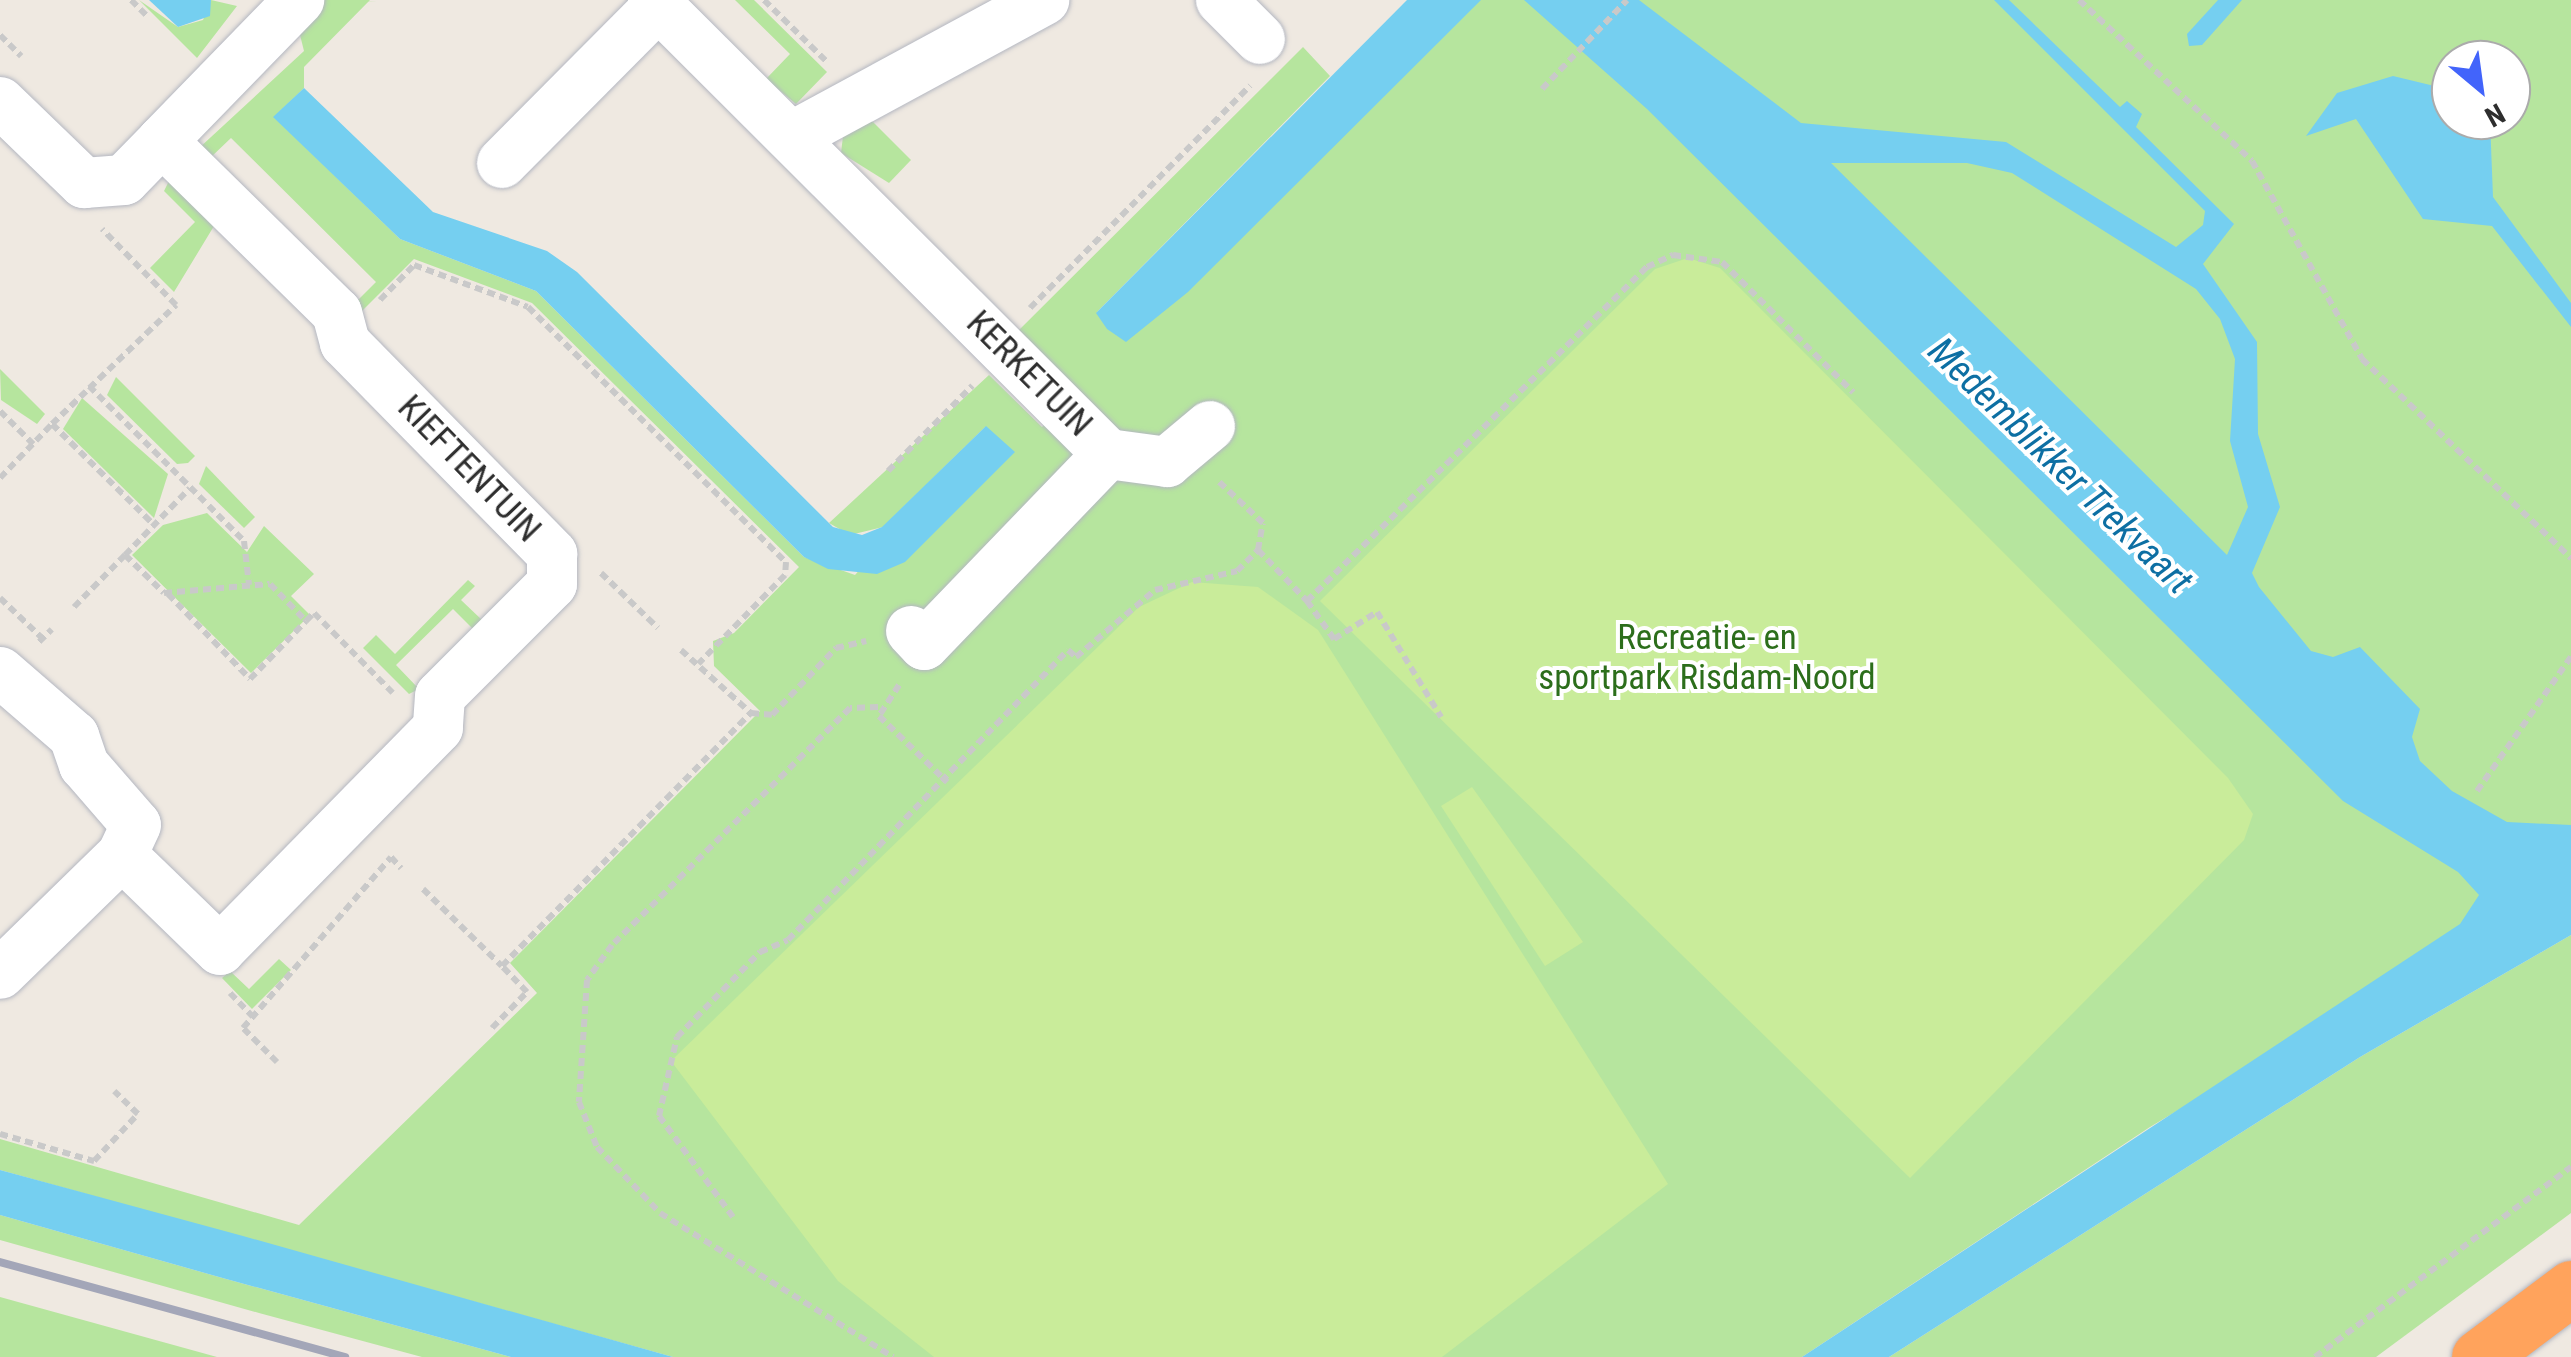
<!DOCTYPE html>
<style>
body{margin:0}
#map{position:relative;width:2571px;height:1357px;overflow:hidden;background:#efe9e1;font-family:"Roboto Condensed",sans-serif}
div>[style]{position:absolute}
.green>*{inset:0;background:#b6e59e}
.pitch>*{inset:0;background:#c9ec9a}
.water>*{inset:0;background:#75cff0}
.path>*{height:6px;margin-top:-3px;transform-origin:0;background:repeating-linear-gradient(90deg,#c9c9c9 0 8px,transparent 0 13px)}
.roads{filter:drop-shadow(0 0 2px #b4b7c1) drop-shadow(0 0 2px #b4b7c1)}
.minor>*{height:50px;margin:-25px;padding:0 25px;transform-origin:25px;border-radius:25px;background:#fff}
.highway>*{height:55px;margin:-27.5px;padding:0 27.5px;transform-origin:27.5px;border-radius:27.5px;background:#ffa35c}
.rail>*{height:8px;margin:-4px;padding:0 4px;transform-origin:4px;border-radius:4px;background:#a3a6b8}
span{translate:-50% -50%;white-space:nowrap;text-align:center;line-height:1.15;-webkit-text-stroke:8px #fff;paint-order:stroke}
.street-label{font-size:35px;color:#2e2e2e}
.park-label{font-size:35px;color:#2c6e1b}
.water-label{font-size:38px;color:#0d6fa3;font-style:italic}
.north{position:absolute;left:2431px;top:40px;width:100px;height:100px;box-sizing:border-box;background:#fff;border:2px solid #ababab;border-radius:50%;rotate:151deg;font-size:28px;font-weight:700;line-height:40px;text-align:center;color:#2e2e2e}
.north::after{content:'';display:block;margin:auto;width:35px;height:45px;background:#4264fb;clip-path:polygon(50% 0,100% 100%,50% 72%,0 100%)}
</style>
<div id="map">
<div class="green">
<i style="clip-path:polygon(139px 0,178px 27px,203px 20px,211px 0,237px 6px,197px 58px)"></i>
<i style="clip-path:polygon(evenodd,324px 0,370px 0,304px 67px,304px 88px,274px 117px,400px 239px,536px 291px,804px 557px,855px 575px,986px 426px,883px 527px,850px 535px,829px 523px,989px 375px,1042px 427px,1076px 395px,1015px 334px,1303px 47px,1330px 76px,1096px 313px,1478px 0,2571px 0,2571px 875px,2150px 1127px,1802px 1357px,673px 1357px,0 1170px,0 1139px,299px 1225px,537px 993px,510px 963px,760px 711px,714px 666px,713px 641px,734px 633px,799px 567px,532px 303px,414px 259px,362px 311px,356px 302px,376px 282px,231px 138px,209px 159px,198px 149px,304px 51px,298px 27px,324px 0,2451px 60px,2511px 60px,2511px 120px,2451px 120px,2451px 60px)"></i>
<i style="clip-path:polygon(735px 0,754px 0,827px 72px,796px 104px,766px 79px,790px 54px)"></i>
<i style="clip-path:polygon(868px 117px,911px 160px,889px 183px,841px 153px,843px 136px)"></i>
<i style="clip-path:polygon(169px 181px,214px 226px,174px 292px,150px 268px,195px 222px,164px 191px)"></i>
<i style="clip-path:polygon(0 369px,45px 414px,37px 424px,1px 400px)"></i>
<i style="clip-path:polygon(116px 377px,195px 456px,188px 463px,177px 464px,107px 395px)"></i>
<i style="clip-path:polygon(82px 398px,168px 474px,154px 518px,63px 429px)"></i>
<i style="clip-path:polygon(206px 466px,255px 517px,244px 528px,199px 484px)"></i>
<i style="clip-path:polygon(207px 513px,247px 552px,264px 526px,314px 574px,291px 596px,310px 615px,251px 673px,132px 555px,163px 525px)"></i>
<i style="clip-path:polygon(468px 580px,475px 586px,461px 600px,482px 620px,475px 631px,453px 609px,396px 665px,419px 689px,409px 694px,363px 648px,376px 635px,395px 654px)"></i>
<i style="clip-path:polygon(2571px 935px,2571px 1213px,2376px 1357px,1889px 1357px,2360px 1057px)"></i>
<i style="clip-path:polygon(279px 959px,291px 970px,252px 1009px,222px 978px,230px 971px,249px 989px)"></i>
<i style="clip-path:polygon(0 1215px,219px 1277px,511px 1357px,422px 1357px,259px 1313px,0 1240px)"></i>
<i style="clip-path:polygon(0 1297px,217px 1357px,0 1357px)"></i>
</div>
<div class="pitch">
<i style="clip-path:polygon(1688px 258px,1720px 268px,2228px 778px,2253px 814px,2244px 840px,1910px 1178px,1320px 601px,1655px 269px)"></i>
<i style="clip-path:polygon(1192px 582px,1258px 587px,1318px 630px,1668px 1184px,1442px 1357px,934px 1357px,838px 1281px,671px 1061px,1139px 607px)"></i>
<i style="clip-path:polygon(1472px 787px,1583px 942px,1545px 966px,1441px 806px)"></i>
</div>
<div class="water">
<i style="clip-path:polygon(149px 0,211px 0,210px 16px,178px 27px)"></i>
<i style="clip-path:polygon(1407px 0,1481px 0,1188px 292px,1126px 342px,1107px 329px,1096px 313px)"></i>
<i style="clip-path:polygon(evenodd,1524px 0,1639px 0,1801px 123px,2006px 142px,2176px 247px,2203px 225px,2205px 211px,1994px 0,2009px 0,2120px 107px,2127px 101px,2142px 114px,2136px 127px,2234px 224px,2203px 264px,2257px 342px,2258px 434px,2280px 507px,2252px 573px,2259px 587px,2311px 651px,2333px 657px,2360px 647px,2420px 709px,2412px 737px,2420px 761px,2452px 791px,2507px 822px,2571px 825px,2571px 935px,2360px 1057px,1889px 1357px,1802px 1357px,2460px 924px,2479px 895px,2458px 872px,2343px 801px,1647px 109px,1524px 0,1831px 163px,1967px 163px,2012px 173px,2196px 289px,2220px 319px,2235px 359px,2230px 441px,2248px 507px,2227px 555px,1831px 163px)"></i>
<i style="clip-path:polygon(2218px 0,2242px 0,2202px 45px,2189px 46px,2187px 34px)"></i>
<i style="clip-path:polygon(2393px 76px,2451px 90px,2451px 120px,2490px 120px,2493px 197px,2571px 303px,2571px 327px,2492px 226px,2423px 219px,2356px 119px,2306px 136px,2337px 93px)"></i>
<i style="clip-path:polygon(304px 88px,433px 212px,547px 251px,577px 272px,833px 527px,862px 535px,882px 527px,986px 426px,1015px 452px,905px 562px,877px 574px,828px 569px,804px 557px,536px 291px,400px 239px,273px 117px)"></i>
<i style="clip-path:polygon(0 1170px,243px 1236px,673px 1357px,511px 1357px,219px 1277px,0 1215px)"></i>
</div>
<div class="path">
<i style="left:131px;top:0;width:25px;rotate:45deg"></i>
<i style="left:764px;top:0;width:88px;rotate:44.5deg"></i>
<i style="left:2079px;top:0;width:236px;rotate:42.9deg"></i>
<i style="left:2252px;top:161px;width:227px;rotate:60.9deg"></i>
<i style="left:2362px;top:359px;width:289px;rotate:43.6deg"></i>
<i style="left:0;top:35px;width:30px;rotate:45deg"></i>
<i style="left:1542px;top:89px;width:123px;rotate:-46.3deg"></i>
<i style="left:380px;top:300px;width:49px;rotate:-45.8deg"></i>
<i style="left:414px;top:265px;width:121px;rotate:20.2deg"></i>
<i style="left:528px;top:307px;width:363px;rotate:44.7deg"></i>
<i style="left:786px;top:562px;width:13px;rotate:94deg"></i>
<i style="left:785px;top:575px;width:124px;rotate:134.3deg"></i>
<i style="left:1030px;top:308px;width:313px;rotate:-45.3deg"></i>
<i style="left:89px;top:386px;width:219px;rotate:45deg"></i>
<i style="left:244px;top:541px;width:44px;rotate:83.5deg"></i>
<i style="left:0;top:411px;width:47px;rotate:45deg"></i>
<i style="left:52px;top:424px;width:172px;rotate:-43.8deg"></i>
<i style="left:176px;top:305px;width:106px;rotate:-134.2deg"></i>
<i style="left:888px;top:471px;width:120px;rotate:-45.3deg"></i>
<i style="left:0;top:478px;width:75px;rotate:-46.1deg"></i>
<i style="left:52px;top:424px;width:144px;rotate:44.7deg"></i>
<i style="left:1258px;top:550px;width:71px;rotate:46.1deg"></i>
<i style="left:1307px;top:601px;width:477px;rotate:-44.5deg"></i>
<i style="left:1647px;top:267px;width:29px;rotate:-25deg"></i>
<i style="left:1673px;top:255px;width:49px;rotate:8.1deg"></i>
<i style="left:1722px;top:262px;width:185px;rotate:44.8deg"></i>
<i style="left:125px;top:555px;width:93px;rotate:-45.9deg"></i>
<i style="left:601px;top:573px;width:79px;rotate:44deg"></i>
<i style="left:168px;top:594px;width:118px;rotate:46deg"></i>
<i style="left:250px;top:679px;width:81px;rotate:-46deg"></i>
<i style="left:0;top:598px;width:59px;rotate:43.6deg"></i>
<i style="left:1307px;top:601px;width:47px;rotate:54.6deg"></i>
<i style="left:1334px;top:639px;width:51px;rotate:-32.1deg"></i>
<i style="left:1377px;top:612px;width:123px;rotate:58.6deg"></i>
<i style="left:74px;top:607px;width:73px;rotate:-45.6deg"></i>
<i style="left:125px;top:555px;width:54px;rotate:44.3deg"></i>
<i style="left:164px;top:593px;width:106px;rotate:-4.9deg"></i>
<i style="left:270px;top:584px;width:52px;rotate:45.8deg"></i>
<i style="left:306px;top:621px;width:11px;rotate:-45deg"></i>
<i style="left:314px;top:613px;width:112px;rotate:45.4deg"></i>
<i style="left:39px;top:642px;width:18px;rotate:-45deg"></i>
<i style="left:681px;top:650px;width:94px;rotate:42deg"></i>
<i style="left:751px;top:713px;width:21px;rotate:5deg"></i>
<i style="left:772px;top:715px;width:93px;rotate:-46.3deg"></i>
<i style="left:836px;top:648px;width:31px;rotate:-13deg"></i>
<i style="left:899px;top:685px;width:37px;rotate:123deg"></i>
<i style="left:879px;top:716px;width:95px;rotate:44.1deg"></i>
<i style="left:878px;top:707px;width:28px;rotate:178deg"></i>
<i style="left:850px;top:708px;width:336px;rotate:135.1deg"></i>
<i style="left:612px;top:945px;width:43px;rotate:125.5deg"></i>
<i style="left:587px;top:980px;width:122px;rotate:93.8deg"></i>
<i style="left:579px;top:1102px;width:48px;rotate:68.2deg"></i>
<i style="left:597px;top:1147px;width:91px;rotate:46.3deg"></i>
<i style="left:660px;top:1213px;width:274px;rotate:31.7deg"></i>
<i style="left:2477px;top:791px;width:164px;rotate:-55deg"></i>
<i style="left:423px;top:889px;width:110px;rotate:44.3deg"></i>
<i style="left:502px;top:966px;width:355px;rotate:-45.5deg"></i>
<i style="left:230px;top:993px;width:33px;rotate:46deg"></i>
<i style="left:492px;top:1028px;width:50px;rotate:-45.8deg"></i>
<i style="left:527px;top:992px;width:36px;rotate:-134deg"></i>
<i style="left:277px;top:1062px;width:48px;rotate:-135deg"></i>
<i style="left:243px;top:1028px;width:226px;rotate:-49.1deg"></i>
<i style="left:391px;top:857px;width:15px;rotate:48deg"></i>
<i style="left:0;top:1134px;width:98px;rotate:16deg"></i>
<i style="left:94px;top:1161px;width:64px;rotate:-46.9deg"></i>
<i style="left:138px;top:1114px;width:33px;rotate:-136deg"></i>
<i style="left:733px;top:1217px;width:125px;rotate:-126.2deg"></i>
<i style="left:659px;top:1116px;width:81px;rotate:-77.2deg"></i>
<i style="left:677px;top:1037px;width:119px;rotate:-45.7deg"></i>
<i style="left:760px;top:952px;width:30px;rotate:-23deg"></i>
<i style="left:788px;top:940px;width:403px;rotate:-46deg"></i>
<i style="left:1068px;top:650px;width:11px;rotate:41deg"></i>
<i style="left:1076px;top:657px;width:104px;rotate:-40.3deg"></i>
<i style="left:1155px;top:590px;width:84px;rotate:-13deg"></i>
<i style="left:1237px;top:571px;width:30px;rotate:-45deg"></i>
<i style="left:1258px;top:550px;width:27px;rotate:-80deg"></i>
<i style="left:1263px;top:523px;width:64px;rotate:-136.9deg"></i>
<i style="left:2315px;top:1357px;width:319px;rotate:-36.6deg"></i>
</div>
<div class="roads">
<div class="minor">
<i style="left:653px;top:0;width:643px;rotate:44.94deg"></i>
<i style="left:1108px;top:454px;width:265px;rotate:133.9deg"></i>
<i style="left:924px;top:645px;width:19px;rotate:-133deg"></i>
<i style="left:1221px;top:0;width:55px;rotate:45deg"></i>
<i style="left:0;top:102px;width:117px;rotate:44deg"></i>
<i style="left:84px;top:183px;width:40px;rotate:-4.3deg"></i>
<i style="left:124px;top:180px;width:54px;rotate:-45.7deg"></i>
<i style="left:162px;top:141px;width:245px;rotate:44.5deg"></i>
<i style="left:337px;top:313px;width:31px;rotate:75deg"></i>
<i style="left:345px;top:343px;width:296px;rotate:45.5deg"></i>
<i style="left:552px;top:554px;width:30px;rotate:90deg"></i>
<i style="left:552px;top:584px;width:158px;rotate:135deg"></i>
<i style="left:440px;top:696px;width:32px;rotate:94deg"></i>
<i style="left:438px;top:728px;width:311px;rotate:134.5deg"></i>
<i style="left:220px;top:950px;width:136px;rotate:-135.9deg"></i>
<i style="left:791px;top:137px;width:288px;rotate:-28.4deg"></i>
<i style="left:162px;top:141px;width:197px;rotate:-45.8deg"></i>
<i style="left:502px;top:163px;width:221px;rotate:-45.2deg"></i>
<i style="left:1108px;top:454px;width:60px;rotate:7.7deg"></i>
<i style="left:1167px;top:462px;width:56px;rotate:-39.9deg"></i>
<i style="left:0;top:672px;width:98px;rotate:40.9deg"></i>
<i style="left:74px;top:736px;width:31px;rotate:71deg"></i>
<i style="left:84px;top:765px;width:79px;rotate:49.1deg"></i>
<i style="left:136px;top:825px;width:33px;rotate:115deg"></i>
<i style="left:122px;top:855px;width:170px;rotate:135.7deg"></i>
</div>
<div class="highway">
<i style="left:2479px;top:1357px;width:115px;rotate:-36.9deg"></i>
</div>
</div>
<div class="rail">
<i style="left:0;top:1262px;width:358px;rotate:15.4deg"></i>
</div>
<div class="street-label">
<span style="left:1029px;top:374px;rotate:45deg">KERKETUIN</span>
<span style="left:469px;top:469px;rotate:46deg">KIEFTENTUIN</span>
</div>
<div class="park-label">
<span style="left:1707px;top:658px">Recreatie- en<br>sportpark Risdam-Noord</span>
</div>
<div class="water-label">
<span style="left:2060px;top:466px;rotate:44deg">Medemblikker Trekvaart</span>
</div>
<div class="north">N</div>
</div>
